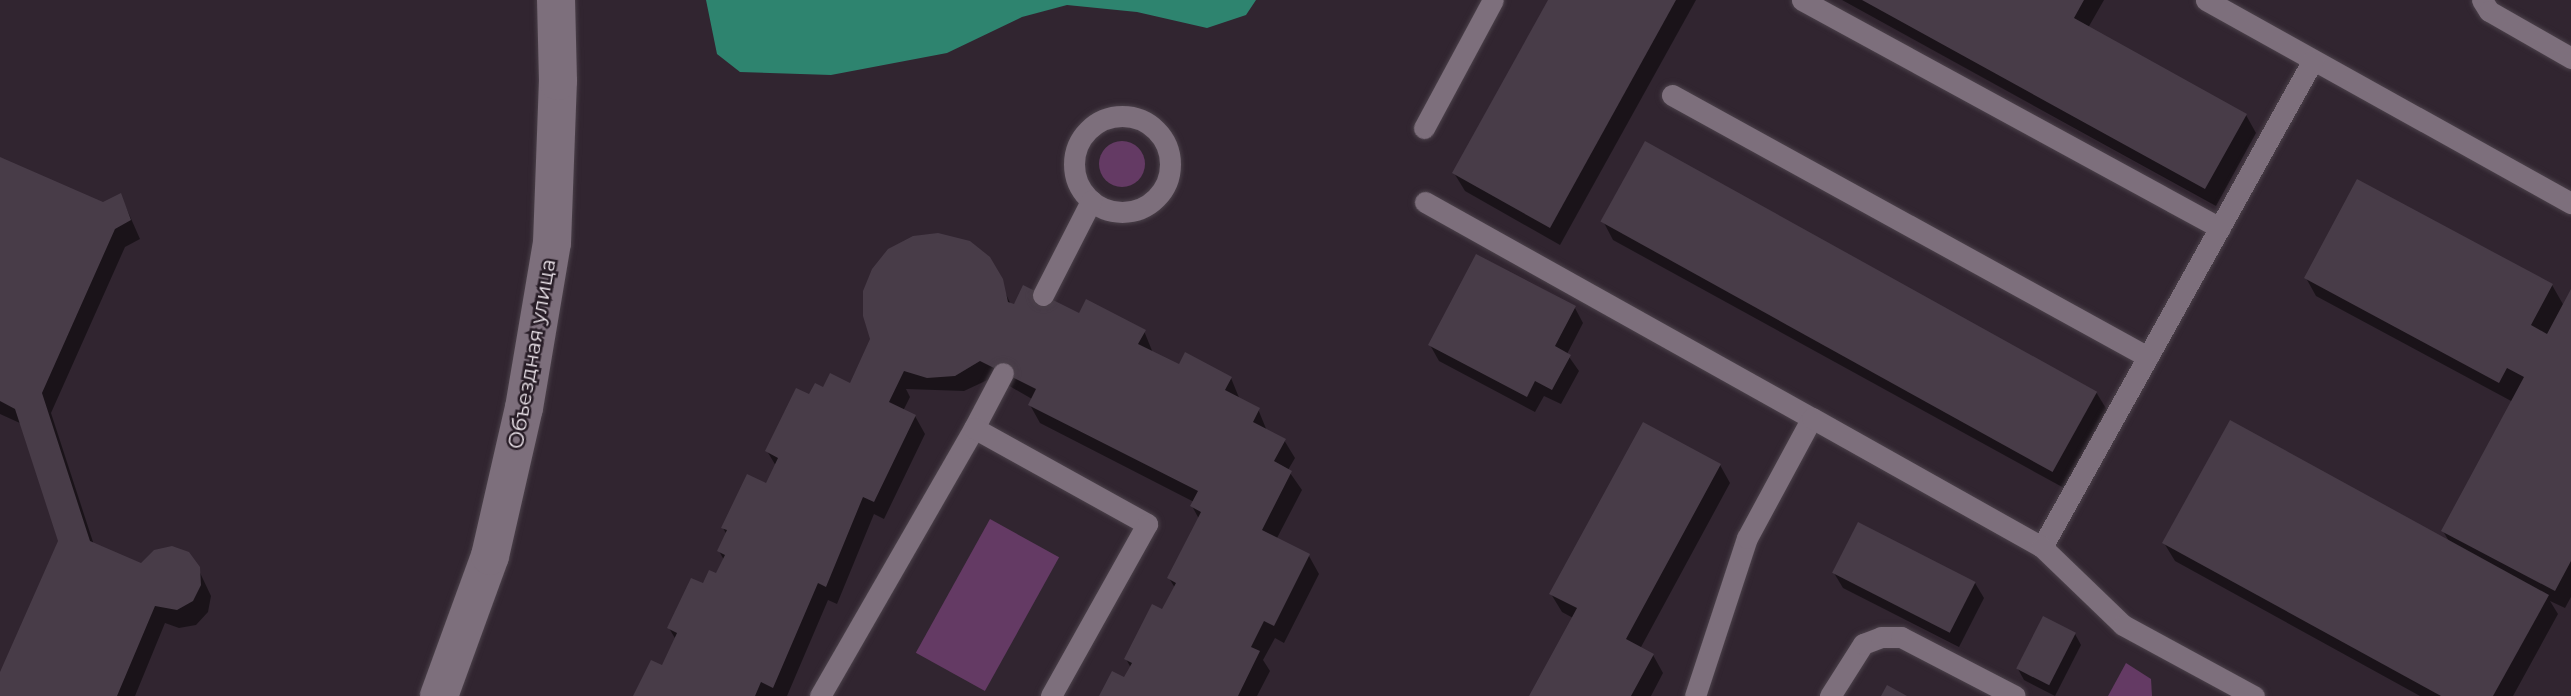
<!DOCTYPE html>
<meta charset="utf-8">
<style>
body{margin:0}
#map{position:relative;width:2571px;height:696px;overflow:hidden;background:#312530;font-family:Montserrat,sans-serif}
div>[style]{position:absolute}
.green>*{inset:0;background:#643a64;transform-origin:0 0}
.round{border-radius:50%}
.water>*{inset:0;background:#2e846f}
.shadow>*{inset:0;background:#0007}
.building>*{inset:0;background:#483c48;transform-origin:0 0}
.roads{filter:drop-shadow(0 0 2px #4b414a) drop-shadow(0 0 2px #4b414a)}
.service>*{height:21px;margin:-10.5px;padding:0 10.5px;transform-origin:10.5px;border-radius:10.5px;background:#7d6f7c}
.service>.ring{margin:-10.5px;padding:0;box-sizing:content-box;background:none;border:21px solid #7d6f7c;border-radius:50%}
.secondary>*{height:38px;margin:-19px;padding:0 19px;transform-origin:19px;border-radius:19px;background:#7d6f7c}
span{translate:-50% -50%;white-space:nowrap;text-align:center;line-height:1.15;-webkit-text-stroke:5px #271c26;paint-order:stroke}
.street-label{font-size:21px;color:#ebe3ea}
</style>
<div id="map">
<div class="green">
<i class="round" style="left:1099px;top:141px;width:46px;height:46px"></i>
<i style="left:990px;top:519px;width:79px;height:153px;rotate:29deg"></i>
<i style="clip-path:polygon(2126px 663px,2151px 679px,2152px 696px,2108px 696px)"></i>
</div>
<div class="water">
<i style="clip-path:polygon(706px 0,1256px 0,1246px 15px,1207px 28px,1137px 12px,1067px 5px,1022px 17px,947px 53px,831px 75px,740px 72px,717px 54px)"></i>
</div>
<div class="shadow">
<i style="clip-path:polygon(1550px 0,1696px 0,1560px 245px,1465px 191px,1454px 173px)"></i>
<i style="clip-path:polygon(1842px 0,2104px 0,2088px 28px,2246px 115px,2256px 133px,2216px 206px)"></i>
<i style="clip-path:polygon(0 158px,103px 204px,121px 196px,140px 239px,125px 247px,51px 413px,94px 545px,141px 565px,194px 560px,211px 596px,208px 612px,196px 625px,179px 628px,165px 623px,135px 696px,0 696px,0 677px,60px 541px,22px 424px,0 414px)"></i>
<i style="clip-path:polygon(1603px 221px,2096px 392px,2107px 410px,2064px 488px,1613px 240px)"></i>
<i style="clip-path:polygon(989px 258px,1013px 309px,1080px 315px,1144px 331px,1153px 353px,1180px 366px,1231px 378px,1240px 400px,1258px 409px,1267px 431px,1284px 440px,1295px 458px,1288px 470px,1302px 490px,1276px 540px,1309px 556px,1319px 574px,1284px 643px,1275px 638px,1263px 660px,1270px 671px,1257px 696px,1101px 696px,1125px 680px,1131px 668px,1126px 659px,1163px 611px,1175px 588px,1169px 578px,1199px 519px,1192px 506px,1194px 502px,1040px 423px,1030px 405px,1032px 399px,994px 377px,964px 391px,906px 389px,910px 397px,903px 411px,915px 416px,925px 434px,884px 519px,874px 514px,837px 604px,828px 600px,787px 696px,635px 696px,663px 667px,676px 640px,669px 628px,717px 575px,724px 560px,719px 551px,727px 535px,723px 528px,767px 485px,776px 466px,767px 451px,824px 390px,850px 385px)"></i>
<i style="clip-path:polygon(2306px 278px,2552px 285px,2564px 306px,2571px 293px,2571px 597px,2565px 608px,2550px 601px,2558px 614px,2513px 696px,2420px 696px,2175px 561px,2164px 543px,2450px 543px,2443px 531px,2513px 402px,2316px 296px)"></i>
<i style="clip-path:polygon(1575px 308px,1583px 323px,1567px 354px,1579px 371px,1561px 404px,1544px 396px,1535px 412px,1439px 361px,1430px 345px)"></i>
<i style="clip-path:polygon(1720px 465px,1730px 483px,1640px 649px,1653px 655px,1663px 673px,1651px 696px,1531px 696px,1573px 618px,1562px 612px,1551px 594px)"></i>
<i style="clip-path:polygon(1834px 573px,1975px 583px,1984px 598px,1959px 647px,1843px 588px)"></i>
<i style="clip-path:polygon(2075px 634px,2081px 645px,2055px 696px,2024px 680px,2018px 669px)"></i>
</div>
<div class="building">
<i style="clip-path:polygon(1548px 0,1676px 0,1550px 228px,1452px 173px)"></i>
<i style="clip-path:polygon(1862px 0,2084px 0,2074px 18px,2247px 114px,2205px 189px)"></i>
<i style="left:1645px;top:141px;width:517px;height:92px;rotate:29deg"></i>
<i style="clip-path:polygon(0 157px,103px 202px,121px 193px,131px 220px,115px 229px,42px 393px,90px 541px,141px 563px,154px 550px,172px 546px,189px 552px,200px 567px,201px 585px,193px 601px,177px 610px,155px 606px,117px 696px,0 696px,0 672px,58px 541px,15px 409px,0 401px)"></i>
<i style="clip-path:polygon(2357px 179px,2553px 284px,2531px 325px,2547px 334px,2571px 289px,2571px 561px,2555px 591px,2441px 531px,2524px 377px,2507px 368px,2499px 383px,2304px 278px)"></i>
<i style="clip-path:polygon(938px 233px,970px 241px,990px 257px,1003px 279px,1008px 302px,1014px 304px,1023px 285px,1079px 313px,1086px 299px,1146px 330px,1138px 344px,1179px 364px,1185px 352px,1232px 377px,1225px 390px,1260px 408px,1253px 422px,1286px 439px,1274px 461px,1292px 471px,1262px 530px,1310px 554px,1274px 626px,1264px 621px,1251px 647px,1260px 651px,1238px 696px,1099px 696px,1112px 671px,1124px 677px,1132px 663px,1124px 659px,1152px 604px,1162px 609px,1176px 583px,1167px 578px,1201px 512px,1190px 506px,1198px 491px,1028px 405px,1036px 389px,980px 361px,955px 376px,927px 378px,904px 371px,889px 402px,916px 415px,874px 502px,863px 497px,826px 587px,818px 583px,773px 688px,761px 682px,755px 696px,633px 696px,651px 660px,662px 665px,677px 633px,667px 628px,691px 578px,703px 583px,709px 570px,716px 573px,725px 555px,717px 551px,727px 530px,721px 528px,747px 474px,766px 483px,778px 458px,765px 451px,796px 388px,809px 394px,815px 383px,823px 387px,830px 373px,850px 383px,870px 339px,863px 316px,863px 291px,872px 269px,888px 249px,913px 236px)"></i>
<i style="clip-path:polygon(1476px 254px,1576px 306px,1555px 346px,1571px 355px,1552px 390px,1535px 381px,1527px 397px,1428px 345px)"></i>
<i style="clip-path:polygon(2230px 420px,2549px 595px,2493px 696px,2441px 696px,2162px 543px)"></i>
<i style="clip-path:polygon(1643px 422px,1721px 464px,1626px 639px,1654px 654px,1631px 696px,1529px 696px,1577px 608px,1549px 594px)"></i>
<i style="left:1858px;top:522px;width:132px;height:57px;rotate:27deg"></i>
<i style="left:2043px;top:616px;width:37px;height:59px;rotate:27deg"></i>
<i style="clip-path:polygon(1887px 685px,1907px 696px,1881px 696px)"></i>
</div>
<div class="roads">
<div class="service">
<i style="left:1802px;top:0;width:476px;rotate:28.6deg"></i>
<i style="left:2206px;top:0;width:418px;rotate:29.1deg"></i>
<i style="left:2482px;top:0;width:13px;rotate:58deg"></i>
<i style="left:2489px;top:11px;width:95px;rotate:29.8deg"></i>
<i style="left:1672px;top:95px;width:543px;rotate:28.83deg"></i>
<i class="ring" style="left:1074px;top:116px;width:75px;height:75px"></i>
<i style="left:1424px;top:128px;width:145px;rotate:-61.7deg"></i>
<i style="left:1425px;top:202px;width:443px;rotate:29.2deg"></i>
<i style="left:1043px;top:295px;width:106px;rotate:-62.9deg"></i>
<i style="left:974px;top:428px;width:62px;rotate:-62.2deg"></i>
<i style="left:2042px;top:547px;width:557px;rotate:-60.91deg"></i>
<i style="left:820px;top:696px;width:309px;rotate:-60.1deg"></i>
<i style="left:974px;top:428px;width:198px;rotate:29deg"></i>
<i style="left:1147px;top:524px;width:197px;rotate:119.2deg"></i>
<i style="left:1695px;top:696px;width:166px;rotate:-71.8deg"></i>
<i style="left:1747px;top:538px;width:136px;rotate:-61.6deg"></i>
<i style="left:1812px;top:418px;width:264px;rotate:29.3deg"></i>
<i style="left:2042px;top:547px;width:112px;rotate:43.9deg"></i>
<i style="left:2123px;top:625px;width:149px;rotate:28.5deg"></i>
<i style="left:1830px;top:696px;width:62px;rotate:-57.6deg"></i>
<i style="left:1863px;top:644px;width:19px;rotate:-21deg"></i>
<i style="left:1881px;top:637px;width:20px"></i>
<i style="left:1901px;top:637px;width:128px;rotate:27.4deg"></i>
</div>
<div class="secondary">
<i style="left:439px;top:696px;width:149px;rotate:-70deg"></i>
<i style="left:490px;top:556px;width:152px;rotate:-77.1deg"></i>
<i style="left:524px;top:408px;width:167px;rotate:-80.4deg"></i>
<i style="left:552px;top:243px;width:162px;rotate:-87.9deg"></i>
<i style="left:558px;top:81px;width:81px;rotate:-91.4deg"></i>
</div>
</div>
<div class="street-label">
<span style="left:532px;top:354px;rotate:-80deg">Объездная улица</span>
</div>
</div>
